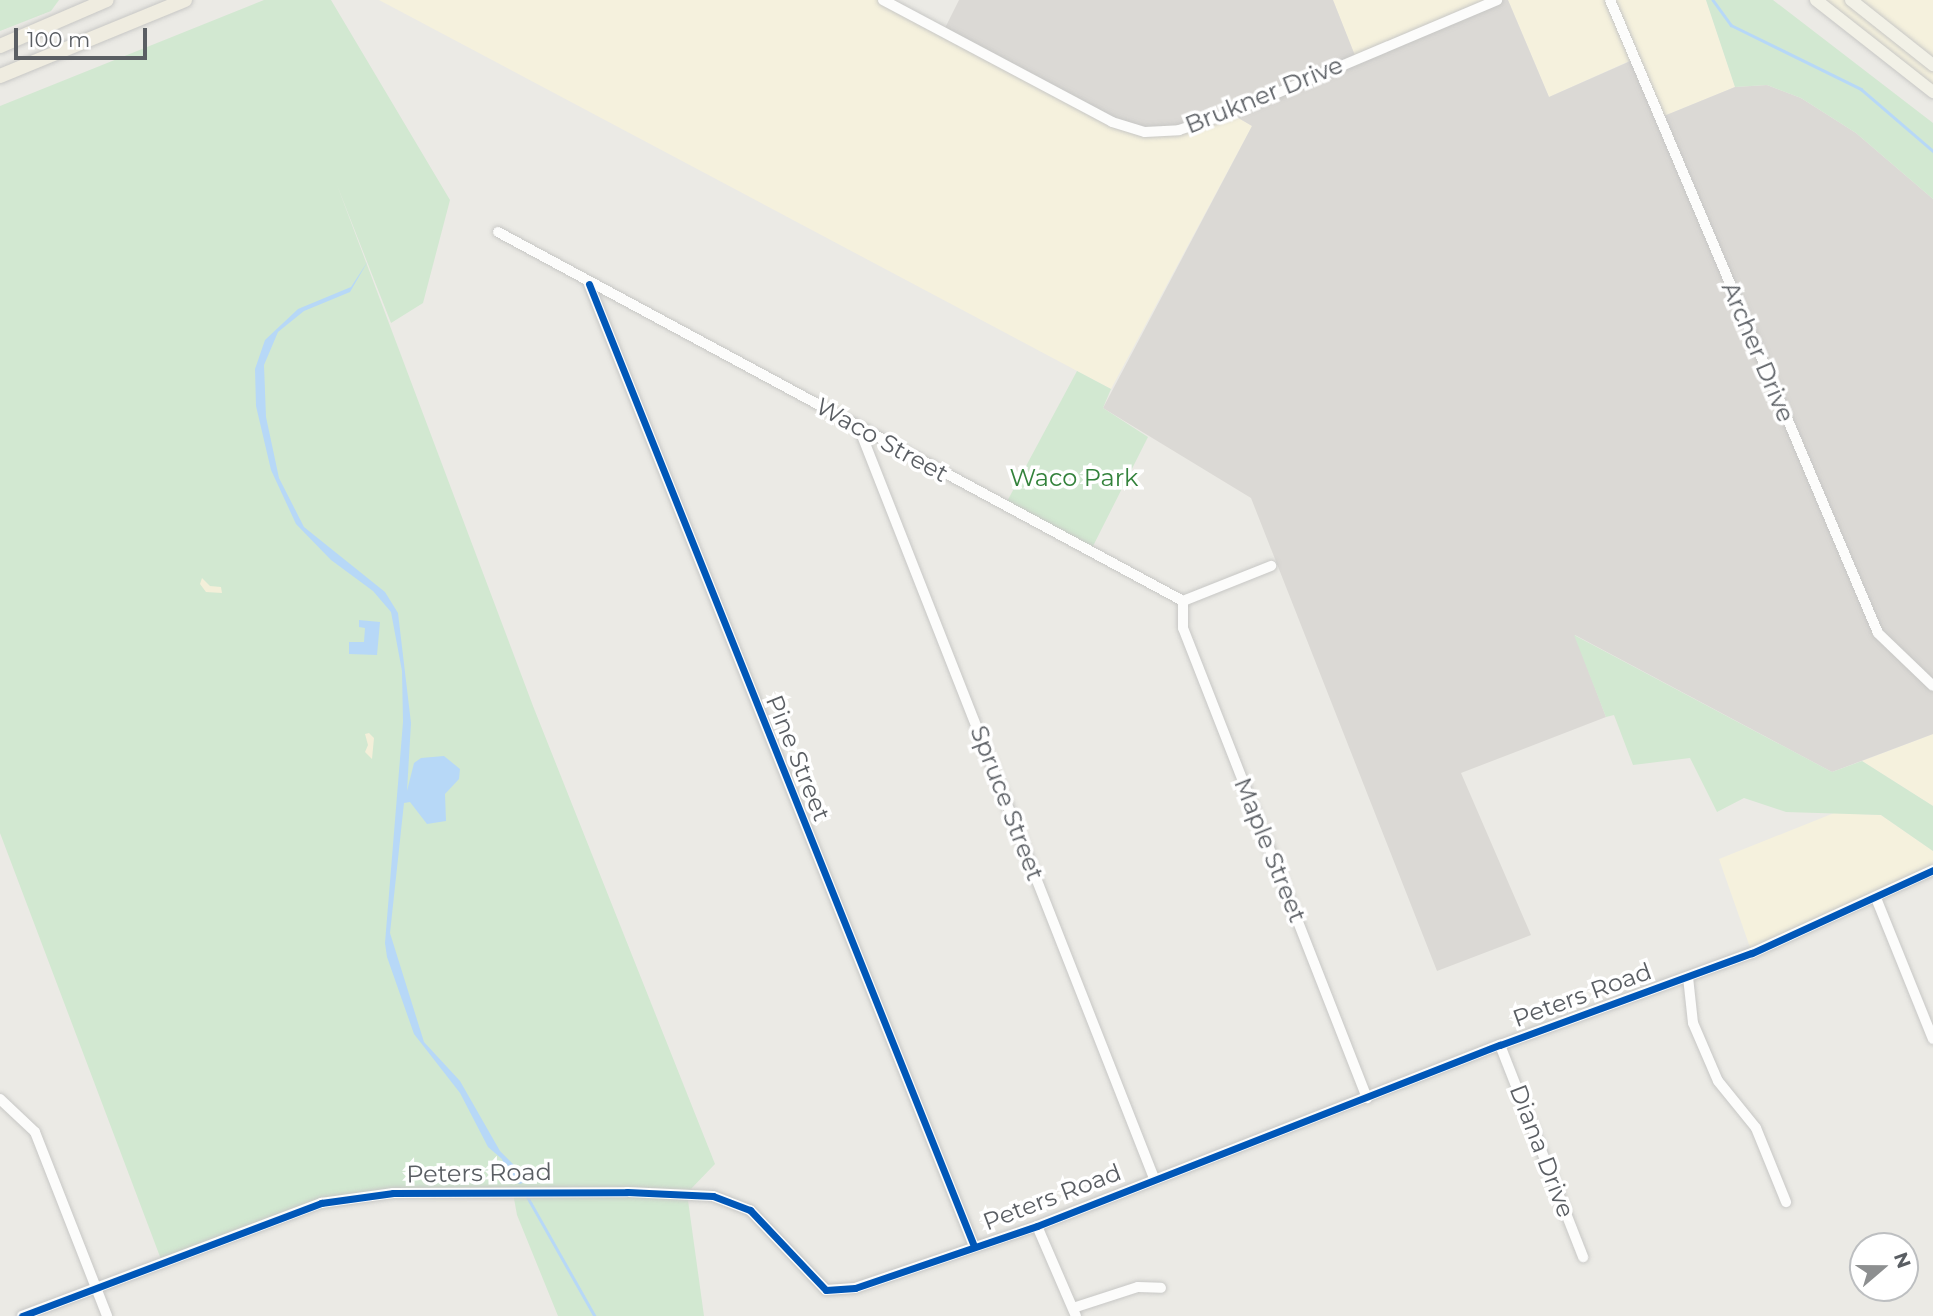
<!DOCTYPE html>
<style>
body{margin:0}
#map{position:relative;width:1933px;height:1316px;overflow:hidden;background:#ebeae5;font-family:Montserrat,sans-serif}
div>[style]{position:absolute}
.commercial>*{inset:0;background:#f5f1dd}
.industrial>*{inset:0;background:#dbd9d5}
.green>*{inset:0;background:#d2e8d1}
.sand>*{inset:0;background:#f3efd9}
.water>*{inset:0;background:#b7d8f7}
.stream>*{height:2.5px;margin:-1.25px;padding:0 1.25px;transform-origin:1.25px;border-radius:1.25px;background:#b7d8f7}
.roads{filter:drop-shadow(0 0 2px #c7c7c5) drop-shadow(0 0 2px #c7c7c5)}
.minor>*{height:10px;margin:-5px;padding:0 5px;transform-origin:5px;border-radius:5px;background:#fcfcfb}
.major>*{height:12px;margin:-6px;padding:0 6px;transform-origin:6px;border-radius:6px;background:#f2f1e7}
.highway>*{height:14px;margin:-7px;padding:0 7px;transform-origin:7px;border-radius:7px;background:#efece0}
.cycleway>*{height:7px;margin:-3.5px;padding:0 3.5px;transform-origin:3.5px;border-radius:3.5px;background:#0057b8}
span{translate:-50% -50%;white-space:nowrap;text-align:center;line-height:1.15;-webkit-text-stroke:7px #fff;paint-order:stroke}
.street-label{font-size:24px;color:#5a5e63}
.park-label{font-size:24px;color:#33823b}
.north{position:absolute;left:1849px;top:1232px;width:70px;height:70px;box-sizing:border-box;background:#fff;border:2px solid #bdbfc1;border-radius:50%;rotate:70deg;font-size:19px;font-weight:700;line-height:28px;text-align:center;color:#5a5e63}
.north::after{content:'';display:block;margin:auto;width:24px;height:32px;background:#8d8f90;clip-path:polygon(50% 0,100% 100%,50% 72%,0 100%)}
.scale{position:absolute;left:14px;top:28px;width:133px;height:32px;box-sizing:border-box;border:4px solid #5a5e63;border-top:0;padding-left:9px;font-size:21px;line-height:24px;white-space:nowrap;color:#5a5e63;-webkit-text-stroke:5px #fff;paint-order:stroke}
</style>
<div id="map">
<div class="commercial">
<i style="clip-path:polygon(379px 0,883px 0,1048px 87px,1230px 113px,1252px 126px,1111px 389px)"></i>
<i style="clip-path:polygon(1333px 0,1497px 0,1356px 59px)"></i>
<i style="clip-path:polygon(1508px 0,1706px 0,1735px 87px,1659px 118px,1634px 59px,1549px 97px)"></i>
<i style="clip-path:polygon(1816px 0,1933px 0,1933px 92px)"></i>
<i style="clip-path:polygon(1933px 734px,1933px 806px,1862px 761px)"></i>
<i style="clip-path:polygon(1834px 813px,1881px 815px,1933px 851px,1933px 870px,1752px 953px,1719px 859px)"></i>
</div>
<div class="industrial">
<i style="clip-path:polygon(959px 0,1333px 0,1356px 58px,1497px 0,1508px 0,1549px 97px,1635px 59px,1659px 118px,1735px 87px,1767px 85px,1801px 98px,1856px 133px,1933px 199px,1933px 734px,1832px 772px,1575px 635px,1606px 717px,1461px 773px,1531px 935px,1437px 971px,1251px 498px,1103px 408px,1252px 126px,1230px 113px,1202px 123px,1145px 132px,1112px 122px,943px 32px)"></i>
</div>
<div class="green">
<i style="clip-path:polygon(0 0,59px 0,51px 11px,0 31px)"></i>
<i style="clip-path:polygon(264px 0,331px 0,450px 200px,423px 303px,391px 323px,337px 185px,533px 706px,715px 1164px,687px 1193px,704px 1316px,558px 1316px,517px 1215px,513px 1193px,393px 1193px,321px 1203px,162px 1262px,0 833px,0 106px)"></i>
<i style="clip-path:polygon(1706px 0,1773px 0,1933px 123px,1933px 199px,1856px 133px,1801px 98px,1767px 85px,1735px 87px)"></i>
<i style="clip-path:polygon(1077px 371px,1111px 389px,1103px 408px,1148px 437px,1090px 552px,1004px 507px)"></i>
<i style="clip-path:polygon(1574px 635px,1832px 772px,1862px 761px,1933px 806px,1933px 851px,1881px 815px,1786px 812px,1744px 798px,1717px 812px,1690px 758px,1633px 765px,1614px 715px,1606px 717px)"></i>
</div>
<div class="sand">
<i style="clip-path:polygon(202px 578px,210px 586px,221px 587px,222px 593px,206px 592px,200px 584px)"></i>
<i style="clip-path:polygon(369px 733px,374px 738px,372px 759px,365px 752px,368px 745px,365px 734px)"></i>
</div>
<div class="water">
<i style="clip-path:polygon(368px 261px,350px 292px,304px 311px,278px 332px,264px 365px,266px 417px,279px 478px,304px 527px,385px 592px,398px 613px,411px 723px,407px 791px,414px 763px,421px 758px,444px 756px,460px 769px,459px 779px,445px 794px,446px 821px,427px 824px,410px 802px,404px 803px,390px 933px,424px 1042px,460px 1081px,500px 1151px,519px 1170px,525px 1182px,520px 1184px,509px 1180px,502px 1159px,488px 1147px,460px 1093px,414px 1034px,387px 957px,385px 943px,403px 722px,402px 671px,391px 612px,373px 591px,331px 560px,296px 524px,271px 470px,256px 406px,255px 369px,265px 340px,298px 309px,351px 287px)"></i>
<i style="clip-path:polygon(359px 620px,380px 622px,377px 655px,349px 654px,349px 642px,364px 642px,365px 628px,359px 627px)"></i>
</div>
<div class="stream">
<i style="left:1713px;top:0;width:31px;rotate:54deg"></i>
<i style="left:1731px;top:25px;width:145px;rotate:26.2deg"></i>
<i style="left:1861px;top:89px;width:95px;rotate:40.7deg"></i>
<i style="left:527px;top:1196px;width:138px;rotate:60.5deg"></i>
</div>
<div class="roads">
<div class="minor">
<i style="left:883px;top:0;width:259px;rotate:28deg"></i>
<i style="left:1112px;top:122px;width:34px;rotate:17deg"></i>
<i style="left:1145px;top:132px;width:34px;rotate:-3deg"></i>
<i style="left:1179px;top:130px;width:54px;rotate:-18.4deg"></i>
<i style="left:1230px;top:113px;width:290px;rotate:-22.9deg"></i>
<i style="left:1610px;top:0;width:687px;rotate:67.05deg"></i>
<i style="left:1878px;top:633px;width:76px;rotate:43.9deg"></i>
<i style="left:498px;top:232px;width:778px;rotate:28.31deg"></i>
<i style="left:1183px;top:601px;width:95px;rotate:-21.7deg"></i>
<i style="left:589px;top:284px;width:1036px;rotate:68.19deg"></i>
<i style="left:859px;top:428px;width:806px;rotate:68.53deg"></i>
<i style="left:1183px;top:601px;width:27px;rotate:90deg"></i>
<i style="left:1183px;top:628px;width:505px;rotate:68.62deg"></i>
<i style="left:1876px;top:898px;width:152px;rotate:68deg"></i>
<i style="left:1688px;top:977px;width:46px;rotate:83.8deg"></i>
<i style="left:1693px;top:1023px;width:63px;rotate:66.7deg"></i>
<i style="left:1718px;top:1081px;width:60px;rotate:51deg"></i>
<i style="left:1756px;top:1128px;width:80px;rotate:67.9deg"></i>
<i style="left:1500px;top:1045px;width:228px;rotate:68.6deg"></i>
<i style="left:0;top:1099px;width:48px;rotate:43.3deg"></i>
<i style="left:35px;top:1132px;width:198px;rotate:68.6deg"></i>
<i style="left:1037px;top:1226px;width:98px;rotate:66.6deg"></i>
<i style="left:1073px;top:1308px;width:68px;rotate:-17.9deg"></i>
<i style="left:1138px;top:1287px;width:23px;rotate:2deg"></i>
<i style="left:22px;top:1316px;width:320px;rotate:-20.7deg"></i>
<i style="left:321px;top:1203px;width:73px;rotate:-7.9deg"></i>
<i style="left:393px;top:1193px;width:234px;rotate:-0.2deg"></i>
<i style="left:627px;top:1192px;width:86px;rotate:2.7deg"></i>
<i style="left:713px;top:1196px;width:40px;rotate:21deg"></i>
<i style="left:750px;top:1210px;width:110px;rotate:46.5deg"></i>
<i style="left:826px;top:1290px;width:29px;rotate:-4deg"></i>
<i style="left:855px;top:1288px;width:192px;rotate:-18.8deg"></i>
<i style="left:1037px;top:1226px;width:497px;rotate:-21.4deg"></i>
<i style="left:1500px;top:1045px;width:268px;rotate:-20.1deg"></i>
<i style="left:1752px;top:953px;width:199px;rotate:-24.6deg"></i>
</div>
<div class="major">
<i style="left:1816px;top:0;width:149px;rotate:38.2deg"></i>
<i style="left:1851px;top:0;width:105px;rotate:38.4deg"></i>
</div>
<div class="highway">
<i style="left:0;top:46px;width:116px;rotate:-23.3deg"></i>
<i style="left:0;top:76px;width:200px;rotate:-22.3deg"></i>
</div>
</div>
<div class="cycleway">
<i style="left:589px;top:284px;width:1036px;rotate:68.19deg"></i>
<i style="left:22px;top:1316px;width:320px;rotate:-20.7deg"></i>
<i style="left:321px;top:1203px;width:73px;rotate:-7.9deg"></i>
<i style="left:393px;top:1193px;width:234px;rotate:-0.2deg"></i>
<i style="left:627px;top:1192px;width:86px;rotate:2.7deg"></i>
<i style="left:713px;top:1196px;width:40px;rotate:21deg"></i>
<i style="left:750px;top:1210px;width:110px;rotate:46.5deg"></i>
<i style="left:826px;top:1290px;width:29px;rotate:-4deg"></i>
<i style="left:855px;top:1288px;width:192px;rotate:-18.8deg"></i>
<i style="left:1037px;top:1226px;width:497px;rotate:-21.4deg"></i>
<i style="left:1500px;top:1045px;width:268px;rotate:-20.1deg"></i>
<i style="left:1752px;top:953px;width:199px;rotate:-24.6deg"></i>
</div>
<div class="street-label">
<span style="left:1264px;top:95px;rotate:-22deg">Brukner Drive</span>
<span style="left:1758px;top:352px;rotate:67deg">Archer Drive</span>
<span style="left:882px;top:440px;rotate:29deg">Waco Street</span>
<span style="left:798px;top:758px;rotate:68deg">Pine Street</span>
<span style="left:1007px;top:803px;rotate:69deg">Spruce Street</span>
<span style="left:1270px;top:850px;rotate:68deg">Maple Street</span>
<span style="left:1582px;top:995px;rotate:-20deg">Peters Road</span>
<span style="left:1542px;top:1151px;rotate:69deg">Diana Drive</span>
<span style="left:479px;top:1173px;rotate:-1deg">Peters Road</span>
<span style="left:1052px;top:1197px;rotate:-21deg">Peters Road</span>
</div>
<div class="park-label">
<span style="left:1074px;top:478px">Waco Park</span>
</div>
<div class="north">N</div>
<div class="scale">100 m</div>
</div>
